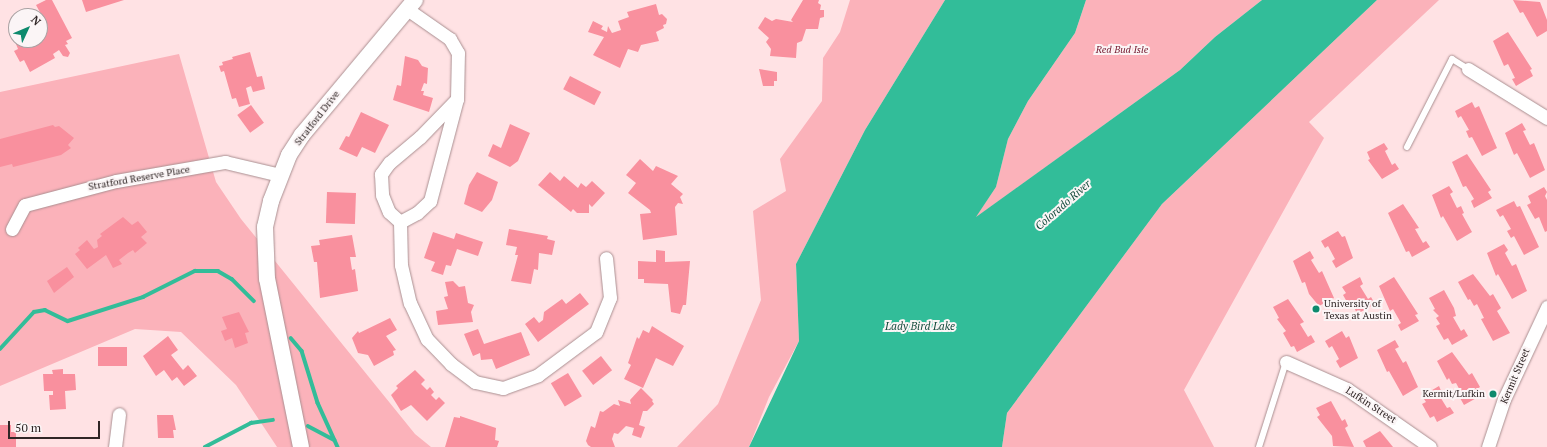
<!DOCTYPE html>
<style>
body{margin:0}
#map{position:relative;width:1547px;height:447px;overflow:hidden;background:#ffe2e4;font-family:"PT Serif",serif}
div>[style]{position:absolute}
.green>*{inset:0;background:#fbb2ba}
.water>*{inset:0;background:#32bd99}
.stream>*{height:3.5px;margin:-1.75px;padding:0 1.75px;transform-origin:1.75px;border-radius:1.75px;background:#32bd99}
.building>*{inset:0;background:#f9909e;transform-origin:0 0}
.roads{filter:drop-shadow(0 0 1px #aa8f91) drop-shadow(0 0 1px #aa8f91)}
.service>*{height:6px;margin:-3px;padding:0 3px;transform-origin:3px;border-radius:3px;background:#fff}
.minor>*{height:13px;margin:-6.5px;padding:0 6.5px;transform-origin:6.5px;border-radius:6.5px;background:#fff}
.tertiary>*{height:16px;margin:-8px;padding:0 8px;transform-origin:8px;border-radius:8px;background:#fff}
.dots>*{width:11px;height:11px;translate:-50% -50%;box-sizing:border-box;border:2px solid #fbf5f6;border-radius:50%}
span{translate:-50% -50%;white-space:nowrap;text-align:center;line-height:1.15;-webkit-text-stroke:4px #fbf5f6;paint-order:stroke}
.park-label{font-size:10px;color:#75192f;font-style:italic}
.street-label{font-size:10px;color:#302626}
.poi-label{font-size:10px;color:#302626}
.left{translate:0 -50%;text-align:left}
.right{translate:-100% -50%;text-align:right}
.water-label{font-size:11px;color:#124a3b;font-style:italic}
.north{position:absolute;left:8px;top:8px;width:40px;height:40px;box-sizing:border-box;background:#fbf5f6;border:1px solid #aaa2a3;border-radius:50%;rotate:46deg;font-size:11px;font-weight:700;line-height:16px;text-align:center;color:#302626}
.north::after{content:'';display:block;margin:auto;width:14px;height:18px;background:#0d8a6d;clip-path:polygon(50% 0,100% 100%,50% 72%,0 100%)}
.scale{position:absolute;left:8px;top:421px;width:92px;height:18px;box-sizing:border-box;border:2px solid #302626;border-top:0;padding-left:5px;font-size:12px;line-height:14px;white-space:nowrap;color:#302626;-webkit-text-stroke:3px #fbf5f6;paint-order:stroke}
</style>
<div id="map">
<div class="green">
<i style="clip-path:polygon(850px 0,945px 0,865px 130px,796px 264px,799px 341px,769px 397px,749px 447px,677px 447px,718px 404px,761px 300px,753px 211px,786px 191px,780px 159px,822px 101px,823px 58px,840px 32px)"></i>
<i style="clip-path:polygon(1086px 0,1262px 0,1215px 37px,1180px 70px,975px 218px,996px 187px,1008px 139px,1028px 101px,1075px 33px)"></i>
<i style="clip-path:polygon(1377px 0,1439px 0,1309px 122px,1324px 138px,1184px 390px,1214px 447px,1002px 447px,1007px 413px,1162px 204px)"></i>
<i style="clip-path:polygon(179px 54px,216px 182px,241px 219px,415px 434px,431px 447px,277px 447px,236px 385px,181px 332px,135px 329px,0 386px,0 92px)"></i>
</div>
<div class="water">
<i style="clip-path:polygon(945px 0,1086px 0,1075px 33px,1028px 101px,1008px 139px,996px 187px,976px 217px,1180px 70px,1215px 37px,1262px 0,1377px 0,1162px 204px,1007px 413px,1002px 447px,749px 447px,799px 341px,796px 264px,865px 130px)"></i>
</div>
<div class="stream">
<i style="left:291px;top:338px;width:17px;rotate:50deg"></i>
<i style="left:302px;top:351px;width:54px;rotate:72.9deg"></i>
<i style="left:318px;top:403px;width:48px;rotate:65.6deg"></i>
<i style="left:0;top:349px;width:50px;rotate:-47.4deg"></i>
<i style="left:34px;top:312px;width:11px;rotate:-10deg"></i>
<i style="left:45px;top:310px;width:25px;rotate:26deg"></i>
<i style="left:68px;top:321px;width:79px;rotate:-17.7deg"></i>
<i style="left:143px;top:297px;width:58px;rotate:-26.6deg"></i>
<i style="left:195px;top:271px;width:23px"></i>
<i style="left:218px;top:271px;width:16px;rotate:30deg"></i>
<i style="left:232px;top:279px;width:31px;rotate:45deg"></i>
<i style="left:308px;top:426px;width:30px;rotate:28deg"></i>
<i style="left:205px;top:447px;width:52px;rotate:-27.6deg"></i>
<i style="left:251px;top:423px;width:22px;rotate:-8deg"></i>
</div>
<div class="building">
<i style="clip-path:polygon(46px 0,52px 0,72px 38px,66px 41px,68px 44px,65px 45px,70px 53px,68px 57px,63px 56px,59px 50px,53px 54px,55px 58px,30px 72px,24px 60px,20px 62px,14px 51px,18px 49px,16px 44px,24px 40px,40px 40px,40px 31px,48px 27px,36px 5px)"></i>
<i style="clip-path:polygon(82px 0,124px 0,86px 12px)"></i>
<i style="clip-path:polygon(803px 0,819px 0,818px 3px,821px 5px,820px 10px,824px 10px,824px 17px,820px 18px,818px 29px,806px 29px,802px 41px,797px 43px,796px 58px,770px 56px,771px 49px,766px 42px,769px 38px,758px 28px,765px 17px,772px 21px,776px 19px,793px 22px,791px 20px)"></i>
<i style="clip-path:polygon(1513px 0,1540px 2px,1547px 20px,1547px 31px,1537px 37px,1523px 12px,1520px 13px)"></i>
<i style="clip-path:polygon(656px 4px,659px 15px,662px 14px,667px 19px,666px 24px,663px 25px,664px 28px,656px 32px,659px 41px,641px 45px,638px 52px,628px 49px,620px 68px,593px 55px,604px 37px,588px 32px,593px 21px,603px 26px,601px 29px,607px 32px,608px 26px,612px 33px,621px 30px,618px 21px,629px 17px,627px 12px)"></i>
<i style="clip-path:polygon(1508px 32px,1532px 69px,1530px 70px,1533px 76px,1516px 86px,1512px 79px,1515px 78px,1508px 64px,1504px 66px,1493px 41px)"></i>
<i style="clip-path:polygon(250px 52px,257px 77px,262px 76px,265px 89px,253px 92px,251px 86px,246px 88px,250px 104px,239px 107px,236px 98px,232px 99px,224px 71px,221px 72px,219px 66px,223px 65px,222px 62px,233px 59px,232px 57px)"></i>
<i style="clip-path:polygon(405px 56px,418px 60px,422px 66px,428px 68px,427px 84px,424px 83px,421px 91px,424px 91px,423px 95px,433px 98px,429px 112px,393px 100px,397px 85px,401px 86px)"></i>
<i style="clip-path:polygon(759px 69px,777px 72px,777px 81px,774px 81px,774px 86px,763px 86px)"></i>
<i style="left:570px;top:76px;width:35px;height:15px;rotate:27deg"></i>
<i style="clip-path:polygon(1472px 102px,1475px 108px,1479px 106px,1497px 148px,1482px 156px,1472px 137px,1469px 138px,1466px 131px,1469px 130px,1461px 116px,1458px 118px,1455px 111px)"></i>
<i style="left:251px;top:105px;width:22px;height:17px;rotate:54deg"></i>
<i style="clip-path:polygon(361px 112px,389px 125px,375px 153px,362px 147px,357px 157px,339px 149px,346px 136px,349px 137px)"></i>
<i style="clip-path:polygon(1522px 123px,1526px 130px,1523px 131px,1530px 145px,1534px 143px,1545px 170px,1530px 178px,1517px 153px,1514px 155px,1505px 133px)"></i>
<i style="clip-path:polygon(510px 124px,530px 133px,518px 161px,510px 167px,488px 156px,493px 144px,501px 148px)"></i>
<i style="clip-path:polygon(53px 125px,55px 127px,59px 126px,74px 138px,68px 145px,71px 148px,61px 155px,13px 167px,12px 164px,0 167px,0 139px)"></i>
<i style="clip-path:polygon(1384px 143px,1388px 149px,1385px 151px,1392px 165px,1395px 163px,1399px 169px,1382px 179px,1368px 160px,1370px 159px,1367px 152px)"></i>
<i style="clip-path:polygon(1467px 154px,1491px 190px,1488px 192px,1492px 198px,1474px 208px,1471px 201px,1474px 199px,1466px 186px,1463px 187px,1452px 162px)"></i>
<i style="clip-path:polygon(640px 159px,653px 171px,656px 166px,678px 176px,671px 184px,683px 194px,680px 197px,683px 204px,678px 203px,675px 207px,677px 235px,643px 240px,640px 214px,651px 213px,650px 210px,628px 193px,636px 183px,626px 175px)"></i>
<i style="clip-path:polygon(477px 172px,498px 182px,492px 200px,482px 212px,464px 204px,469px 185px)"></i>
<i style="clip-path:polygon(550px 172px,560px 181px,564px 176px,578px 188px,581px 183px,586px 187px,592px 181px,605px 193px,592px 207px,589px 204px,589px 213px,577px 213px,573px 209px,571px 212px,538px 185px)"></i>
<i style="clip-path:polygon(1449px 186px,1453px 192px,1450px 194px,1457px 208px,1461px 206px,1464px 213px,1462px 214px,1472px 232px,1457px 241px,1443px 216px,1441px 218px,1432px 195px)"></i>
<i style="clip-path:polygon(1544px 187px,1547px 192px,1545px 196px,1547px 200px,1547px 231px,1545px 232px,1539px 217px,1535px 219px,1527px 205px,1531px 203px,1528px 196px)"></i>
<i style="left:327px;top:192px;width:29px;height:31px;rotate:2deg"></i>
<i style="clip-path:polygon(1514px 201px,1517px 207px,1520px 206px,1539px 247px,1524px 255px,1514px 236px,1511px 238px,1507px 231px,1511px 229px,1503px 215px,1500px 217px,1496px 210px)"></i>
<i style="clip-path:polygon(1403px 204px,1419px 228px,1415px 229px,1423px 243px,1426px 241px,1430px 247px,1412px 257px,1409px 251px,1406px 252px,1388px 213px)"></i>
<i style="clip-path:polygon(123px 217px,132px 225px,138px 221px,147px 232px,141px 237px,147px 243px,135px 253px,133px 250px,128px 253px,119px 260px,122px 264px,113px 268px,106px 255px,87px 269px,75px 254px,80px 250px,78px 248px,87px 240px,94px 249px,98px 247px,97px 240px,102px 236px,100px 234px)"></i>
<i style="clip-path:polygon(509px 229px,548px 236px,547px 239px,555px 241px,552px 255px,539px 253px,538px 270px,534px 269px,531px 284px,511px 281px,518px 255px,515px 255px,517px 247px,506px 245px)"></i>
<i style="clip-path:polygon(1338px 231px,1342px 237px,1345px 236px,1353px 258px,1336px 268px,1332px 261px,1335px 259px,1328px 246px,1325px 248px,1321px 241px)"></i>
<i style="clip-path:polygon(433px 232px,454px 239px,456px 233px,483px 242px,478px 256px,457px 249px,451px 266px,446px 265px,443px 275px,431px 271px,435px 262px,424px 258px)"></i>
<i style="clip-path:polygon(352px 235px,356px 257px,350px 257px,352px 270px,355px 269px,358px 291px,320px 298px,317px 262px,314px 262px,311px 246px,320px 245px,319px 240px)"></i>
<i style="clip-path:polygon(1504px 244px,1508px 250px,1505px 253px,1512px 266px,1516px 264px,1527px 291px,1512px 299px,1498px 274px,1496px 276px,1487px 253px)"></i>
<i style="clip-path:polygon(656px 250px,665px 251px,665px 262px,690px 261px,686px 305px,683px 305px,680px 314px,671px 312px,668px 284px,644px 283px,644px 279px,638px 279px,638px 261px,656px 262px)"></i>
<i style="clip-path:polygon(1310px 251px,1314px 258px,1311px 260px,1319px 273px,1322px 271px,1334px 298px,1319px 306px,1309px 294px,1305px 282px,1302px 283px,1293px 261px)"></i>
<i style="clip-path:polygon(67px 267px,74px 277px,54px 293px,47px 281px)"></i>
<i style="clip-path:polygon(1473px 274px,1490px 296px,1493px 294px,1501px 308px,1497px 311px,1510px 333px,1493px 341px,1481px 319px,1484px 318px,1477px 304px,1474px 306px,1470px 299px,1468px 300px,1458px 282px)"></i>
<i style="clip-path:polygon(1360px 277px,1363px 284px,1360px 286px,1368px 299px,1371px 297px,1375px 304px,1357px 314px,1354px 307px,1351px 309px,1343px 295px,1346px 293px,1342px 287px)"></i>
<i style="clip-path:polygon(1394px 277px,1418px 314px,1415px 315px,1419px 321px,1401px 331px,1398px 325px,1401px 323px,1393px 309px,1390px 311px,1379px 286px)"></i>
<i style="clip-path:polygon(453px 281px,459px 287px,465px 286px,468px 303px,474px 305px,471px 312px,473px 322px,438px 325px,436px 311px,448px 309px,444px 297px,448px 296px,445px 282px)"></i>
<i style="clip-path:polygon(1444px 290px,1454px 308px,1456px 316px,1453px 317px,1461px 331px,1464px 329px,1468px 336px,1452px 345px,1448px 338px,1444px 340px,1436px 326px,1440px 324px,1436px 318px,1439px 316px,1433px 310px,1435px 309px,1429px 298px)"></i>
<i style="clip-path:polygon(580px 293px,589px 304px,538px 342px,525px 324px,534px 317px,539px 323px,543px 320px,544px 312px,562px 299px,566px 304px)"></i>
<i style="clip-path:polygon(1288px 299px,1304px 322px,1300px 324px,1308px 337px,1311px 335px,1315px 342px,1297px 352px,1294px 346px,1291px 347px,1283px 333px,1286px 331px,1277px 319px,1279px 318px,1273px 307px)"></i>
<i style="clip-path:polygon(239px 312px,249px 332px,245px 333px,248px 343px,235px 348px,232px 338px,225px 341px,221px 331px,227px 329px,222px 317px)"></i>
<i style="clip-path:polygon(390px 318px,397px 330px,386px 336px,396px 350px,393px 351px,394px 355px,374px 366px,368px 355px,358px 353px,352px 338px,358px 331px,359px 333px)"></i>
<i style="clip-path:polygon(652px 326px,684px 346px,673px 366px,656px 358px,643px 388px,624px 379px,631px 365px,628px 363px,637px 337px,639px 339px,643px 330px,649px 333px)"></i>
<i style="clip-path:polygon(478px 329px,484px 344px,521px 332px,530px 355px,496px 369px,492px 359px,481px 360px,480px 353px,473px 356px,464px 334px)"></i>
<i style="clip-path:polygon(1342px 331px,1346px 338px,1349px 336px,1358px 358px,1340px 368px,1336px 361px,1339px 359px,1332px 346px,1329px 348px,1325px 341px)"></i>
<i style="clip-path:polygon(168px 336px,178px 350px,171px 355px,183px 370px,188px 365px,197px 376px,184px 386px,177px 377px,172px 381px,164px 370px,156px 376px,143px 356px)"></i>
<i style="clip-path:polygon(1395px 340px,1399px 347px,1395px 349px,1403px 363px,1406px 361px,1418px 387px,1403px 396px,1389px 371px,1387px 372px,1377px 350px)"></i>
<i style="left:98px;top:347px;width:29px;height:19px"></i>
<i style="clip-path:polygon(1452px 352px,1469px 375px,1472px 373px,1480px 387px,1477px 389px,1480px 396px,1464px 405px,1460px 398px,1463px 396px,1456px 383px,1452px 384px,1449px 378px,1447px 380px,1437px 361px)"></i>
<i style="left:601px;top:356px;width:18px;height:24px;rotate:52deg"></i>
<i style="clip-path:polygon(63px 369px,63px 374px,75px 374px,76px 390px,65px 391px,66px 409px,50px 410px,49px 395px,53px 395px,53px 391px,44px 391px,43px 374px,53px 374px,52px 370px)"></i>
<i style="clip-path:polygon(415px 370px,425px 380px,421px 384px,427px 390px,430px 387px,434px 392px,431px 395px,436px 400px,439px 397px,445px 403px,427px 421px,411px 405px,401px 411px,391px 395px,398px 388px,396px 386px)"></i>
<i style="left:568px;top:373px;width:27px;height:20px;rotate:59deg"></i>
<i style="clip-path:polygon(1439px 386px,1442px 393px,1439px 395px,1447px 408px,1450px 407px,1454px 413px,1437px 422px,1434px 416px,1430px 418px,1422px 404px,1426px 402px,1422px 396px)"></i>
<i style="clip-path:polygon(641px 388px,653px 400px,652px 401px,654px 404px,647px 411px,643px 411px,639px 425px,645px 427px,641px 438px,632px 435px,634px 428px,626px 426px,618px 434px,614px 433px,612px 439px,615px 447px,591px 447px,588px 445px,586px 441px,591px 426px,595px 428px,600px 411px,603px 412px,614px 404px,620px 406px,618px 400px,631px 404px,630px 400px)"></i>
<i style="clip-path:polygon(1331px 401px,1342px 421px,1345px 419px,1348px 426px,1345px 428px,1354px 447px,1333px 446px,1332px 436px,1317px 417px,1320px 415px,1316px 408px)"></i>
<i style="clip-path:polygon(157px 415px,173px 415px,176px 430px,173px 430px,174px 438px,158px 438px)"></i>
<i style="clip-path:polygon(460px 416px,496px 428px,495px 440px,499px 441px,497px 447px,445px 447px,454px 417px,460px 418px)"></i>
<i style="clip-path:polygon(0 425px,11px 425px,11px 432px,16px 432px,16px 447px,0 447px)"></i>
<i style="clip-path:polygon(1380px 431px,1393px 447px,1366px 447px,1363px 441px)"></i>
</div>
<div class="roads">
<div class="service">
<i style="left:1407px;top:147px;width:99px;rotate:-62.9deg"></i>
<i style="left:1452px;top:59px;width:19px;rotate:32deg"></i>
<i style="left:1259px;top:447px;width:89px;rotate:-72.4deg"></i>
</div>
<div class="minor">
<i style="left:1468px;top:69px;width:93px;rotate:31.8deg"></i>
<i style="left:457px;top:99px;width:53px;rotate:134.2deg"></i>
<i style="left:420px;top:137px;width:40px;rotate:140deg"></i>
<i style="left:389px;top:163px;width:14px;rotate:126deg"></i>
<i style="left:381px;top:174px;width:21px;rotate:87deg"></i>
<i style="left:382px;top:195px;width:18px;rotate:68deg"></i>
<i style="left:389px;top:212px;width:15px;rotate:42deg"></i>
<i style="left:400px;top:222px;width:43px;rotate:88.7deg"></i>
<i style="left:401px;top:265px;width:39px;rotate:77deg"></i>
<i style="left:410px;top:303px;width:40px;rotate:65deg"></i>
<i style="left:427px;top:339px;width:35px;rotate:46deg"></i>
<i style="left:451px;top:364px;width:30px;rotate:37deg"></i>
<i style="left:475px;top:382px;width:29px;rotate:12deg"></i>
<i style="left:503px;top:388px;width:37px;rotate:-20deg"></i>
<i style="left:538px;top:375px;width:72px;rotate:-36.6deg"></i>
<i style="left:596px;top:332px;width:37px;rotate:-68deg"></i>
<i style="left:610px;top:298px;width:40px;rotate:-95.7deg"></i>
<i style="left:400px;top:222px;width:19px;rotate:-28deg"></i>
<i style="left:417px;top:213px;width:18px;rotate:-43deg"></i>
<i style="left:430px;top:201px;width:106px;rotate:-75.2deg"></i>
<i style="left:457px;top:99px;width:46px;rotate:-88.8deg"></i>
<i style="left:458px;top:53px;width:16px;rotate:-120deg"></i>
<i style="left:450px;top:39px;width:52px;rotate:-145.1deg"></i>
<i style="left:12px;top:229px;width:27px;rotate:-62deg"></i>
<i style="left:25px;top:205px;width:94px;rotate:-14.8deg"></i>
<i style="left:116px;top:181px;width:111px;rotate:-9.9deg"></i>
<i style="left:225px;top:162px;width:57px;rotate:13.3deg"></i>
<i style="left:1286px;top:362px;width:67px;rotate:23.9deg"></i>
<i style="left:1347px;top:389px;width:101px;rotate:34.9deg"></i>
<i style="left:115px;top:447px;width:33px;rotate:-83deg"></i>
<i style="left:1488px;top:447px;width:51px;rotate:-71.6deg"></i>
<i style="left:1504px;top:399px;width:102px;rotate:-64.9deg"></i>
</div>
<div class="tertiary">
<i style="left:301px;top:447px;width:171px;rotate:-101.4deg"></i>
<i style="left:267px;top:279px;width:52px;rotate:-92.2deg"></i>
<i style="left:265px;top:227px;width:27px;rotate:-77deg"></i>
<i style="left:271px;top:201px;width:49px;rotate:-68.6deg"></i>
<i style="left:289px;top:155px;width:24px;rotate:-57deg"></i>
<i style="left:302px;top:135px;width:176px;rotate:-50.1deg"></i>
</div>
</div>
<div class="dots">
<i style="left:1316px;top:309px;background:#0d8a6d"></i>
<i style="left:1493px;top:394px;background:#0d8a6d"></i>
</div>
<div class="park-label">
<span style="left:1122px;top:50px">Red Bud Isle</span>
</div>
<div class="street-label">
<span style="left:317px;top:118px;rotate:-52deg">Stratford Drive</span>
<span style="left:139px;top:178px;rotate:-10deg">Stratford Reserve Place</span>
<span style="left:1515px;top:376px;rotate:-67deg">Kermit Street</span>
<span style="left:1371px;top:405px;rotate:33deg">Lufkin Street</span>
</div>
<div class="poi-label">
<span class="left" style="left:1324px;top:309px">University of<br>Texas at Austin</span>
<span class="right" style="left:1485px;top:394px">Kermit/Lufkin</span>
</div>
<div class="water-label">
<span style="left:1063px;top:205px;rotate:-41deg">Colorado River</span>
<span style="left:920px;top:326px">Lady Bird Lake</span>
</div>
<div class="north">N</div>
<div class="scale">50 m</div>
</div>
